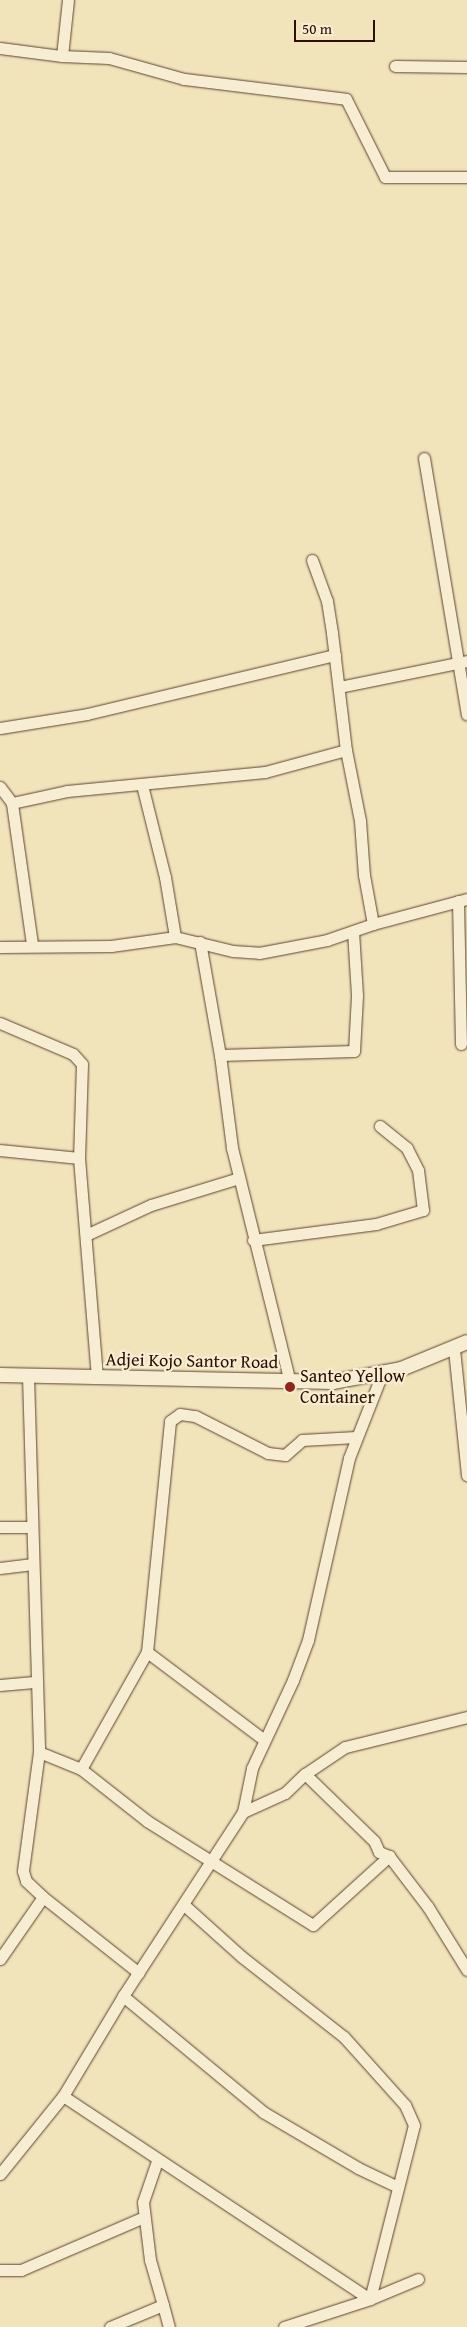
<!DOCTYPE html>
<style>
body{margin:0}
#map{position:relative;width:467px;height:2327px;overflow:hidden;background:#f1e3ba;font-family:"Gentium Book Plus",serif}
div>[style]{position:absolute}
.roads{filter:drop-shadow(0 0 1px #5e432f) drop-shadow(0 0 1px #5e432f)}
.minor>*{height:11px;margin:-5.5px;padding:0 5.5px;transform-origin:5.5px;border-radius:5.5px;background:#f6edd2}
.tertiary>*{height:14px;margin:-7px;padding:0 7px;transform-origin:7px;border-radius:7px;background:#f6edd2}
.dots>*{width:14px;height:14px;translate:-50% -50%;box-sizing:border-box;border:2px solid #f6edd2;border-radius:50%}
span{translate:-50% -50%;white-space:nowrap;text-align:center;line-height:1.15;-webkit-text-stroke:4.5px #f6edd2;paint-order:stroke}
.street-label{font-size:18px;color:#2d0e01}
.poi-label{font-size:18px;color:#2d0e01}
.left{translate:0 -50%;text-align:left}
.scale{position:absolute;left:294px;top:20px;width:81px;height:22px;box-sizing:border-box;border:2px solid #2d0e01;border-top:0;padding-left:6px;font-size:15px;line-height:18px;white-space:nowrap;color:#2d0e01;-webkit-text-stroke:4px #f6edd2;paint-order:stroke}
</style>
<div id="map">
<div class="roads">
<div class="minor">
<i style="left:0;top:48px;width:63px;rotate:7.4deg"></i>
<i style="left:62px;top:56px;width:56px;rotate:-83.9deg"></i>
<i style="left:62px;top:56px;width:47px;rotate:2.4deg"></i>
<i style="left:109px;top:58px;width:78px;rotate:15.6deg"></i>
<i style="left:184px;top:79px;width:163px;rotate:7deg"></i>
<i style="left:346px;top:99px;width:87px;rotate:63.4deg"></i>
<i style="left:385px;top:177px;width:82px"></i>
<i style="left:395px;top:66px;width:72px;rotate:0.8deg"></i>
<i style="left:424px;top:458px;width:260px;rotate:80.5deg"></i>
<i style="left:312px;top:560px;width:44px;rotate:69.9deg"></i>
<i style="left:327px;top:601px;width:32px;rotate:81deg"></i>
<i style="left:332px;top:633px;width:118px;rotate:83.2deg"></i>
<i style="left:346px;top:750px;width:72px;rotate:78.8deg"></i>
<i style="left:360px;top:821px;width:54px;rotate:85.8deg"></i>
<i style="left:364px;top:875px;width:50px;rotate:79.6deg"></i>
<i style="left:339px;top:687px;width:131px;rotate:-11.5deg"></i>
<i style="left:0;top:728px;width:88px;rotate:-9.1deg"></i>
<i style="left:87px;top:714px;width:255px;rotate:-13.4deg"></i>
<i style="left:142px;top:785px;width:95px;rotate:76deg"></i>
<i style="left:165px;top:877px;width:61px;rotate:80.5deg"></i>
<i style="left:0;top:787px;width:20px;rotate:53deg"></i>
<i style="left:458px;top:901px;width:143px;rotate:88.8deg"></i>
<i style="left:200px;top:942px;width:115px;rotate:80deg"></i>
<i style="left:220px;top:1055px;width:94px;rotate:82.6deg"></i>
<i style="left:232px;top:1148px;width:241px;rotate:76.1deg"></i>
<i style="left:32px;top:944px;width:142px;rotate:-98.1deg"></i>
<i style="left:12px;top:803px;width:56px;rotate:-12.3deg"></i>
<i style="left:67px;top:791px;width:199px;rotate:-5.5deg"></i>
<i style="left:265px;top:772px;width:84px;rotate:-15.2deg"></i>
<i style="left:0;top:947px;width:111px;rotate:-0.5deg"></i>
<i style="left:111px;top:946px;width:65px;rotate:-8deg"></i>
<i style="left:175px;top:937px;width:60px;rotate:13.6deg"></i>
<i style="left:233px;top:951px;width:26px;rotate:4deg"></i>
<i style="left:259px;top:953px;width:69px;rotate:-10.8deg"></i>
<i style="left:327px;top:940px;width:49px;rotate:-19.2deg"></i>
<i style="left:373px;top:924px;width:97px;rotate:-14.9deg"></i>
<i style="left:0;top:1023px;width:79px;rotate:23deg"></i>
<i style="left:73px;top:1054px;width:13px;rotate:48deg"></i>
<i style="left:82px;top:1064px;width:94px;rotate:91.8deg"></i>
<i style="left:79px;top:1158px;width:220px;rotate:85.3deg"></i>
<i style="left:220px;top:1055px;width:134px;rotate:-1.7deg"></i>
<i style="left:354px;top:1051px;width:56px;rotate:-86.9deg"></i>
<i style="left:357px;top:995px;width:64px;rotate:-93.6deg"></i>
<i style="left:0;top:1150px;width:79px;rotate:5.8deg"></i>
<i style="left:86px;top:1235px;width:72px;rotate:-24.8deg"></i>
<i style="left:151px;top:1205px;width:92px;rotate:-17.1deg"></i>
<i style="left:253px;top:1240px;width:124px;rotate:-7.4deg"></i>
<i style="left:376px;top:1224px;width:49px;rotate:-16.6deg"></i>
<i style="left:423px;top:1210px;width:40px;rotate:-97.1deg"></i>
<i style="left:418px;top:1170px;width:25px;rotate:-117deg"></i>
<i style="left:407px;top:1148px;width:35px;rotate:-141deg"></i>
<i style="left:454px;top:1349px;width:127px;rotate:84.1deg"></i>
<i style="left:28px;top:1376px;width:376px;rotate:88.3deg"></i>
<i style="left:39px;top:1752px;width:120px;rotate:97.7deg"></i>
<i style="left:23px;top:1871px;width:10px;rotate:73deg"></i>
<i style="left:26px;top:1881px;width:23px;rotate:43deg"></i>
<i style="left:43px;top:1897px;width:122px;rotate:38.4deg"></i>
<i style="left:0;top:1527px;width:32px"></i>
<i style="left:0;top:1568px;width:33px;rotate:-7deg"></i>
<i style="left:147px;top:1652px;width:146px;rotate:36.9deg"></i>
<i style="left:0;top:1685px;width:37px;rotate:-5deg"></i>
<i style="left:39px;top:1752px;width:45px;rotate:22deg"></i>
<i style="left:81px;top:1769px;width:134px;rotate:-60.6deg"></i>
<i style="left:147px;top:1652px;width:232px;rotate:-84.3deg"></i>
<i style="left:170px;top:1421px;width:12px;rotate:-35deg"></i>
<i style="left:180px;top:1414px;width:15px;rotate:8deg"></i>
<i style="left:195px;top:1416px;width:82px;rotate:26.9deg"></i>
<i style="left:268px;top:1453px;width:17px;rotate:7deg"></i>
<i style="left:285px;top:1455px;width:23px;rotate:-41deg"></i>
<i style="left:302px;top:1440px;width:54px;rotate:-3.2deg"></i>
<i style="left:81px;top:1769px;width:84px;rotate:38.2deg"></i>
<i style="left:147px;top:1821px;width:196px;rotate:32.1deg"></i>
<i style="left:313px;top:1925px;width:103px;rotate:-42.2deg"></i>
<i style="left:389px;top:1856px;width:11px;rotate:-158deg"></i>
<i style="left:379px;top:1852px;width:12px;rotate:-114deg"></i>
<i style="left:374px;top:1841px;width:96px;rotate:-135.8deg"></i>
<i style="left:243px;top:1812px;width:46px;rotate:-24.3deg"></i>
<i style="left:285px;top:1793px;width:28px;rotate:-44deg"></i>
<i style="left:305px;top:1774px;width:48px;rotate:-34deg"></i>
<i style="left:345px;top:1747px;width:126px;rotate:-13.8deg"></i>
<i style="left:389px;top:1856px;width:64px;rotate:52.6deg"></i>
<i style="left:428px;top:1907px;width:74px;rotate:58.2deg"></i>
<i style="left:0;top:1959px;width:75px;rotate:-55.3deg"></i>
<i style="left:123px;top:1996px;width:182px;rotate:39.6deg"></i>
<i style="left:263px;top:2112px;width:110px;rotate:30.5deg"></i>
<i style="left:358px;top:2168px;width:44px;rotate:25.4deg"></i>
<i style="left:63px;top:2096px;width:368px;rotate:33.5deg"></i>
<i style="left:370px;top:2299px;width:179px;rotate:-75.8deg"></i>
<i style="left:414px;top:2125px;width:22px;rotate:-114deg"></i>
<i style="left:405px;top:2105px;width:91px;rotate:-131.9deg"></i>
<i style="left:344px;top:2037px;width:130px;rotate:-141.9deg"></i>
<i style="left:242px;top:1957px;width:78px;rotate:-138.1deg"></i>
<i style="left:0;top:2174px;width:100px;rotate:-51.1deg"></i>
<i style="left:63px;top:2096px;width:117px;rotate:-59deg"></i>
<i style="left:123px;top:1996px;width:220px;rotate:-56.9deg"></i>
<i style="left:243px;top:1812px;width:45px;rotate:-78.4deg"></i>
<i style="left:252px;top:1768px;width:97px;rotate:-65deg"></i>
<i style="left:293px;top:1680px;width:43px;rotate:-69.4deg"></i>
<i style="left:308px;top:1640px;width:187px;rotate:-77.3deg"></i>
<i style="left:349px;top:1458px;width:90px;rotate:-68.6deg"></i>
<i style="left:0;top:2270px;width:21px"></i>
<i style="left:21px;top:2270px;width:134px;rotate:-23.3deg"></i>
<i style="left:163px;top:2305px;width:23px;rotate:75deg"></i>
<i style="left:110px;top:2327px;width:57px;rotate:-22.5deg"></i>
<i style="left:163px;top:2305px;width:47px;rotate:-106.1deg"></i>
<i style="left:150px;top:2260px;width:58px;rotate:-96.9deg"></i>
<i style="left:143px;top:2202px;width:43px;rotate:-71.1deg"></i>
<i style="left:284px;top:2327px;width:90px;rotate:-18deg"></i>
<i style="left:370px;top:2299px;width:52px;rotate:-22.6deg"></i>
</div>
<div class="tertiary">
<i style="left:0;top:1375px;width:333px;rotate:1.2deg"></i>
<i style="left:333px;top:1382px;width:69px;rotate:-10.8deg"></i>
<i style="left:401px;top:1369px;width:71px;rotate:-22.2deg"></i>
</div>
</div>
<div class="dots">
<i style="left:290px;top:1387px;background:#8f2418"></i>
</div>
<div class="street-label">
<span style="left:192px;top:1361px;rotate:1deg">Adjei Kojo Santor Road</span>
</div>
<div class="poi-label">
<span class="left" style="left:300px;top:1387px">Santeo Yellow<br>Container</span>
</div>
<div class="scale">50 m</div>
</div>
